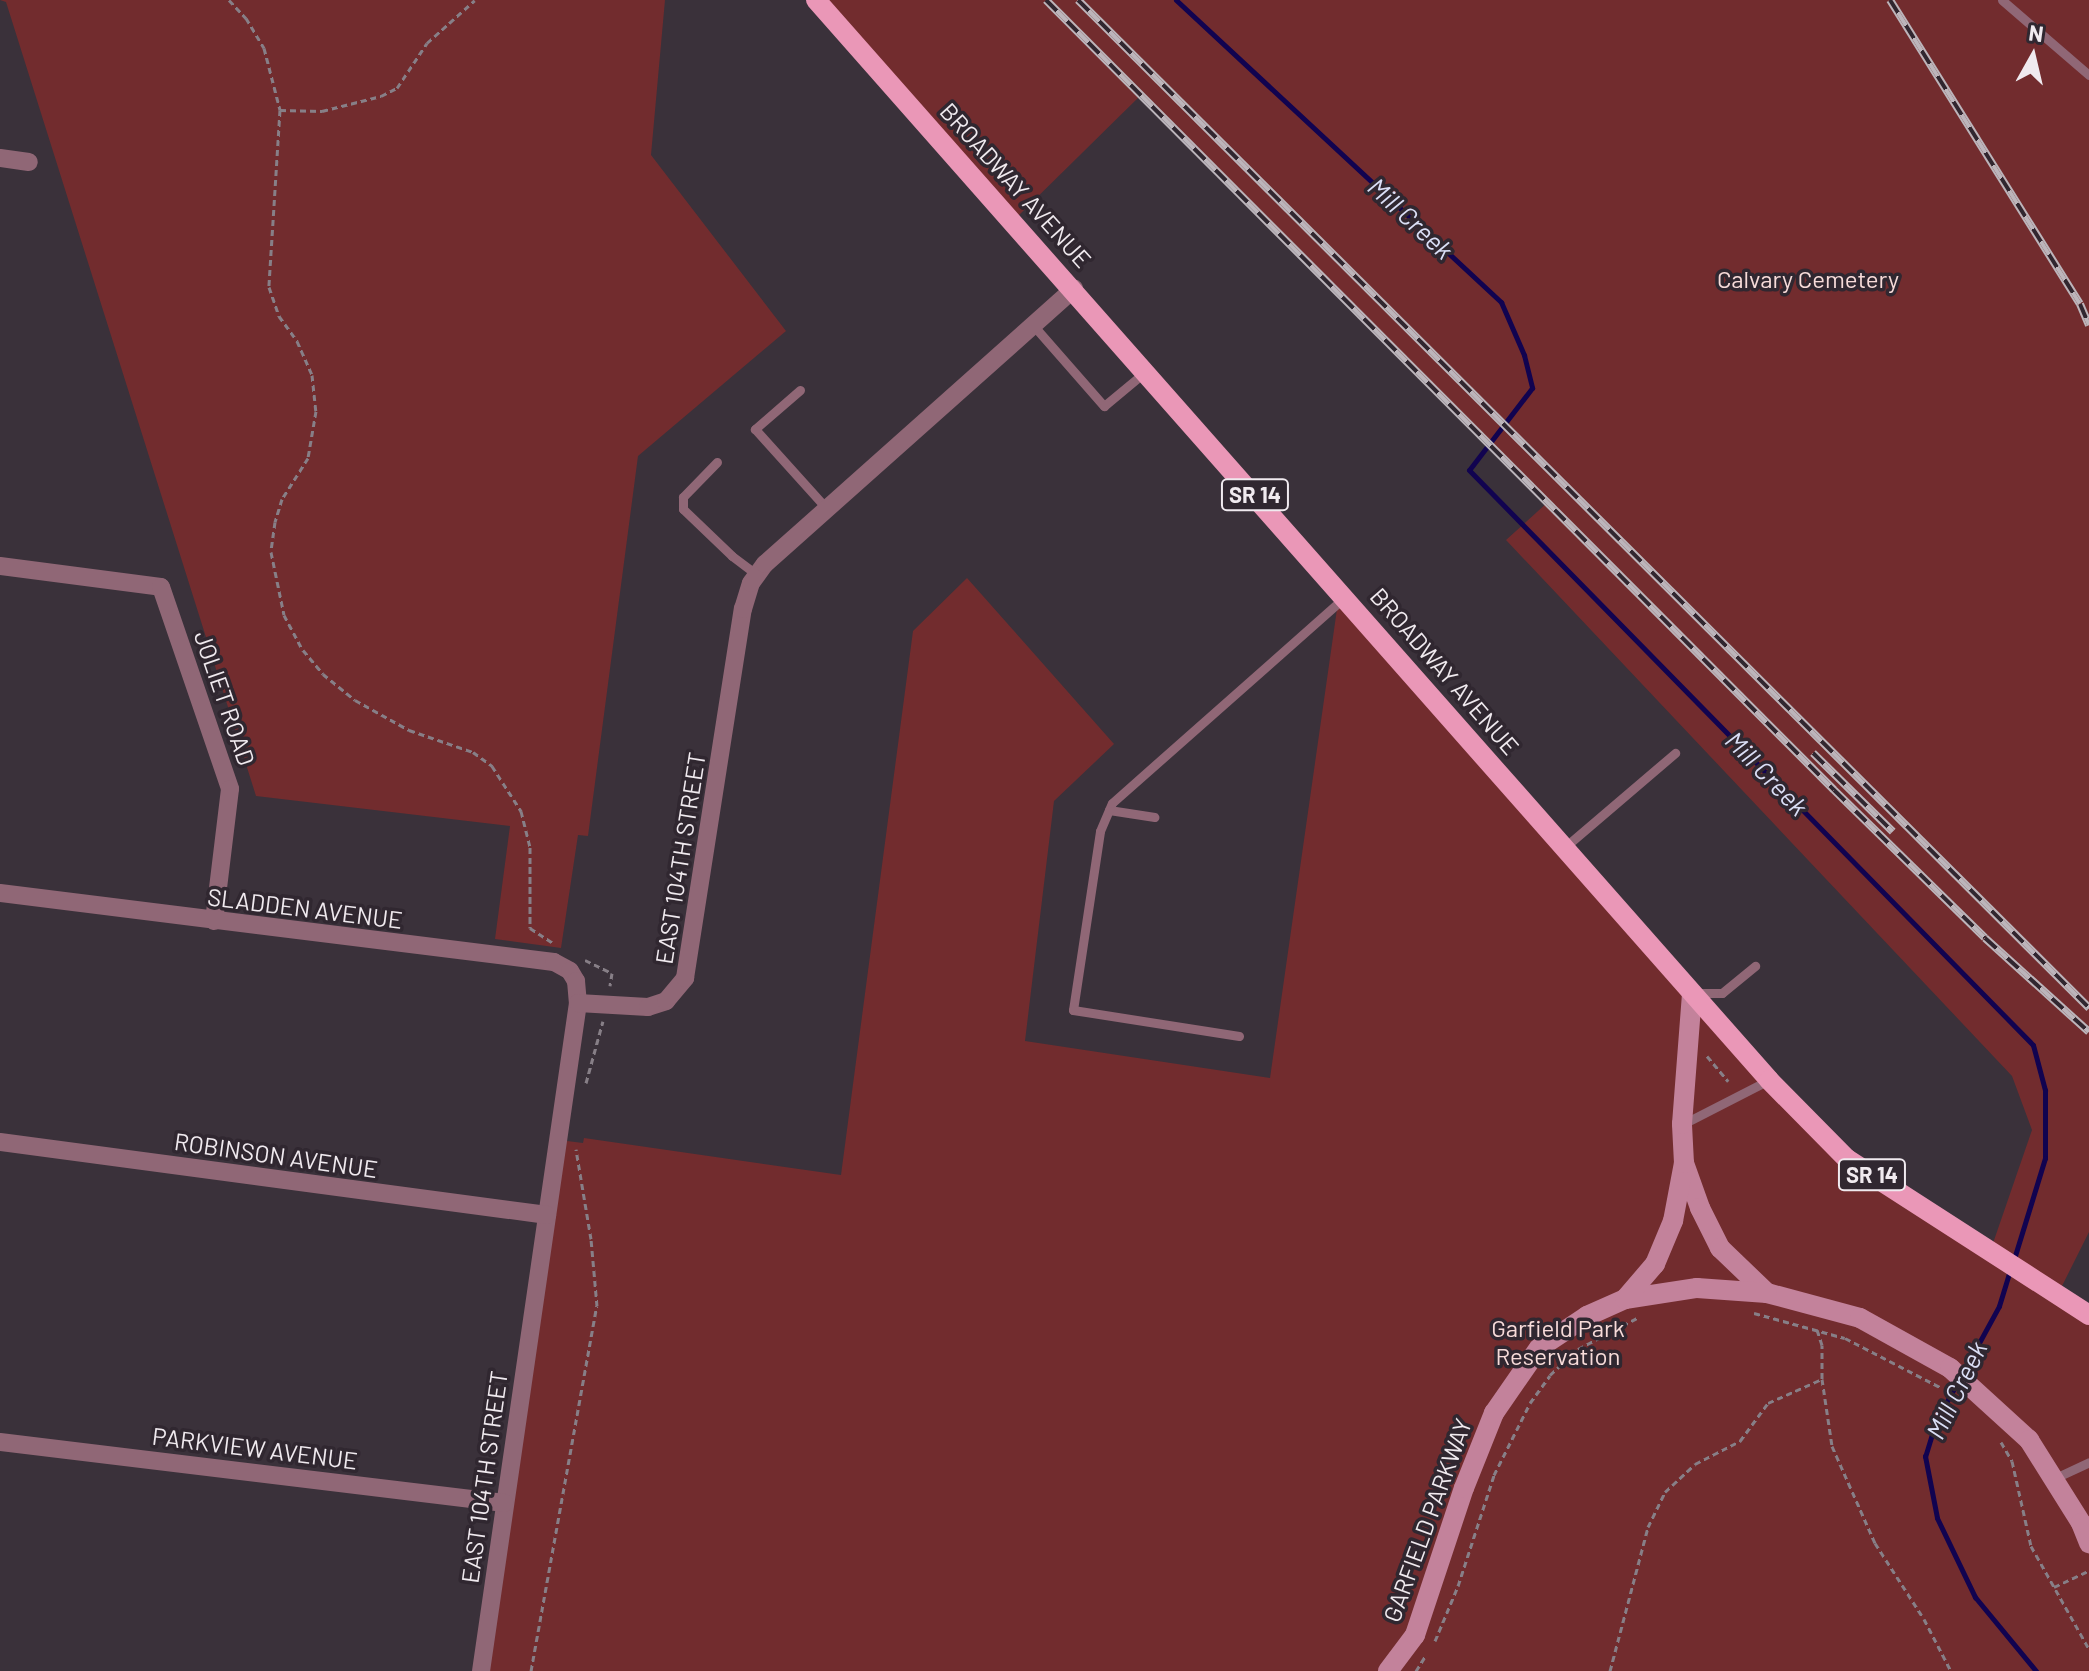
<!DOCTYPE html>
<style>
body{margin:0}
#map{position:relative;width:2089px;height:1671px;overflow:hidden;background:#3a313a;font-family:Barlow,sans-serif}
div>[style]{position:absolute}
.green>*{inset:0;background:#722c2e}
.stream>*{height:5px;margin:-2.5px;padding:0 2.5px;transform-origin:2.5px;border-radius:2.5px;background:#110350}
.path>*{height:3px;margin-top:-1.5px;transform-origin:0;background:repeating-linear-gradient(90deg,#877f87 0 6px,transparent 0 10px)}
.lane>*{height:9px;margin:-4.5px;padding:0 4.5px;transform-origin:4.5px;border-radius:4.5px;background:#906776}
.street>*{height:18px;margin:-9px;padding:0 9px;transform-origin:9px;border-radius:9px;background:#906776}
.secondary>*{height:20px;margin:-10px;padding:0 10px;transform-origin:10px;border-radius:10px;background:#c3829b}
.primary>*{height:20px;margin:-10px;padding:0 10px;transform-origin:10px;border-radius:10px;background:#ea97b7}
.rail>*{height:8px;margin-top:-4px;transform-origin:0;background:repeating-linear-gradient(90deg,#302730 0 15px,#bcb5bb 0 30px);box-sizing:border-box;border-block:2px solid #bcb5bb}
span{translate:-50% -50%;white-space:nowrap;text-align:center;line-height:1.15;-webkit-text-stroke:7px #302730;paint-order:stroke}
.shield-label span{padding:2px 6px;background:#302730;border:2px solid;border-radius:6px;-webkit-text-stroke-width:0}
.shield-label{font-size:22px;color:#f0eaef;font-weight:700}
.street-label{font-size:24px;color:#f0eaef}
.park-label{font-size:24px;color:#f7dbd9}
.water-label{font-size:26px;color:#dadef5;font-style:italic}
.north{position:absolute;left:1993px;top:16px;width:80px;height:80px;-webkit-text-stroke:6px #302730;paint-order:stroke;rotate:8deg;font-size:22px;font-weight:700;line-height:32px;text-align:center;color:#f0eaef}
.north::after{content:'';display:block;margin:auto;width:28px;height:36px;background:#f0eaef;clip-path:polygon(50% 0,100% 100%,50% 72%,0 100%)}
</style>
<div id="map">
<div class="green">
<i style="clip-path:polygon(0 0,665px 0,651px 155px,786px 331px,638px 456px,588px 836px,578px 835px,561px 948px,495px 939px,510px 826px,256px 796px,6px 2px)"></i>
<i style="clip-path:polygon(816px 0,2089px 0,2089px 1232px,2059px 1292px,2089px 1311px,2089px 1671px,481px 1671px,559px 1140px,583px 1143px,584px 1138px,841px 1175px,913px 631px,967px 578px,1114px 744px,1054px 801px,1025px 1041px,1270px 1078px,1339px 595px,1847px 1159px,1991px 1249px,2032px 1130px,2012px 1076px,1506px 540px,1548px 502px,1141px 95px,1013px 221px)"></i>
</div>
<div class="stream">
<i style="left:1176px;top:0;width:444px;rotate:42.9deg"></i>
<i style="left:1501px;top:302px;width:58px;rotate:66.5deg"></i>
<i style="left:1524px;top:355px;width:34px;rotate:76deg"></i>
<i style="left:1532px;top:388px;width:103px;rotate:127.5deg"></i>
<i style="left:1469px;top:470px;width:805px;rotate:45.55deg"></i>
<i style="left:2033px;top:1045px;width:47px;rotate:75.1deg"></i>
<i style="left:2045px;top:1090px;width:68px;rotate:90deg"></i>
<i style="left:2045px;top:1158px;width:109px;rotate:107.1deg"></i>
<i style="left:1962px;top:1374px;width:77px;rotate:-61.4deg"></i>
<i style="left:1999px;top:1306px;width:37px;rotate:-73deg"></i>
<i style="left:1957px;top:1383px;width:43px;rotate:118.9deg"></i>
<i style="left:1936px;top:1421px;width:37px;rotate:107deg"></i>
<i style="left:1925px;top:1456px;width:63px;rotate:79deg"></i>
<i style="left:1937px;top:1518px;width:88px;rotate:64.3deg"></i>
<i style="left:1975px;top:1597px;width:96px;rotate:50.5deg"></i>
</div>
<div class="path">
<i style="left:229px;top:0;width:25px;rotate:47deg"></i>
<i style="left:246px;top:18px;width:35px;rotate:59deg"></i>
<i style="left:264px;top:48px;width:64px;rotate:75.5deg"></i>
<i style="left:280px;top:110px;width:177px;rotate:93.6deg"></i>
<i style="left:269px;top:287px;width:31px;rotate:71deg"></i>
<i style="left:279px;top:316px;width:31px;rotate:54deg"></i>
<i style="left:297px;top:341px;width:37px;rotate:66deg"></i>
<i style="left:312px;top:375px;width:36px;rotate:84deg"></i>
<i style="left:316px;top:411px;width:48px;rotate:99.7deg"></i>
<i style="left:308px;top:458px;width:49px;rotate:122.4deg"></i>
<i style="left:282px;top:499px;width:24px;rotate:107deg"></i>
<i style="left:275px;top:522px;width:30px;rotate:98deg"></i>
<i style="left:271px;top:552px;width:64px;rotate:78.3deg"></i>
<i style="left:284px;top:615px;width:40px;rotate:62deg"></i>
<i style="left:303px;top:650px;width:31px;rotate:50deg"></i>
<i style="left:323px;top:674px;width:41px;rotate:39.1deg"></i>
<i style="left:355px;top:700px;width:62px;rotate:29.1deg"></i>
<i style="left:409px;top:730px;width:68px;rotate:19deg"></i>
<i style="left:473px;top:752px;width:24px;rotate:36deg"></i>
<i style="left:492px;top:766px;width:54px;rotate:57.2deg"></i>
<i style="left:521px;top:811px;width:37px;rotate:76deg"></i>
<i style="left:530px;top:847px;width:81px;rotate:90deg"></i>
<i style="left:530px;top:928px;width:27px;rotate:33deg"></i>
<i style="left:280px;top:110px;width:42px;rotate:1.4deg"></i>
<i style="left:322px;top:111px;width:61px;rotate:-14.3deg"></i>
<i style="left:381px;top:96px;width:18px;rotate:-27deg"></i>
<i style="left:397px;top:88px;width:54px;rotate:-56.3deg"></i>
<i style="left:427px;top:43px;width:64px;rotate:-41.9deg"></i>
<i style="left:585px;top:960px;width:30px;rotate:26deg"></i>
<i style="left:612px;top:973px;width:13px;rotate:99deg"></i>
<i style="left:1707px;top:1056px;width:33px;rotate:50deg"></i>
<i style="left:586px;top:1083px;width:64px;rotate:-74.7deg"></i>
<i style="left:1754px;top:1313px;width:94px;rotate:15.4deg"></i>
<i style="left:1845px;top:1338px;width:107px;rotate:27.3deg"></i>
<i style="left:1822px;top:1379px;width:68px;rotate:81.5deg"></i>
<i style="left:1832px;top:1446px;width:106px;rotate:66.1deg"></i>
<i style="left:1875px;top:1543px;width:90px;rotate:57.2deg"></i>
<i style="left:1924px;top:1619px;width:59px;rotate:62.6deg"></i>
<i style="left:2001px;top:1442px;width:22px;rotate:60deg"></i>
<i style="left:2012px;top:1461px;width:87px;rotate:77.4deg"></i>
<i style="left:2031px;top:1546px;width:118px;rotate:60.6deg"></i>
<i style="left:2054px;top:1587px;width:38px;rotate:-25deg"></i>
<i style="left:1435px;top:1641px;width:60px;rotate:-67.3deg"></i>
<i style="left:1458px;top:1586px;width:117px;rotate:-72deg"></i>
<i style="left:1494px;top:1475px;width:80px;rotate:-63.4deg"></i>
<i style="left:1530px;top:1403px;width:34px;rotate:-54deg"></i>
<i style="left:1550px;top:1375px;width:38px;rotate:-43deg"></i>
<i style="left:1578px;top:1349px;width:67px;rotate:-27.7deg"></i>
<i style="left:531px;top:1671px;width:371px;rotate:-79.8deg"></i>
<i style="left:597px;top:1306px;width:67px;rotate:-95.1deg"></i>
<i style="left:591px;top:1239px;width:91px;rotate:-99.5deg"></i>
<i style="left:1416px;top:1671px;width:19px;rotate:-58deg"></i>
<i style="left:1610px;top:1671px;width:149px;rotate:-75.2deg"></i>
<i style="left:1648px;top:1527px;width:39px;rotate:-64deg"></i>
<i style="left:1665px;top:1492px;width:41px;rotate:-43deg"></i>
<i style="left:1695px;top:1464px;width:51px;rotate:-27.1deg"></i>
<i style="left:1740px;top:1441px;width:47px;rotate:-53.6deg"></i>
<i style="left:1768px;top:1403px;width:59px;rotate:-24deg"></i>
<i style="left:1822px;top:1379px;width:34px;rotate:-90deg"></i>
<i style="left:1822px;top:1345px;width:16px;rotate:-108deg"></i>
</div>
<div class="lane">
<i style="left:2002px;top:0;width:115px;rotate:40.8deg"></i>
<i style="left:1033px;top:325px;width:108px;rotate:48.8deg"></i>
<i style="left:1104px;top:406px;width:53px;rotate:-39.7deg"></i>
<i style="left:800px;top:390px;width:60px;rotate:139.1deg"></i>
<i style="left:755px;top:429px;width:108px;rotate:48deg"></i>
<i style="left:717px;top:462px;width:49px;rotate:134.2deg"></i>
<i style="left:683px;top:497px;width:12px;rotate:90deg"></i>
<i style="left:683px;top:509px;width:68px;rotate:43.8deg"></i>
<i style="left:732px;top:556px;width:31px;rotate:37deg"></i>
<i style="left:1109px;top:810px;width:46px;rotate:8.8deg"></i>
<i style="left:1565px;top:847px;width:145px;rotate:-40.5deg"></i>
<i style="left:1696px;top:993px;width:26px"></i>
<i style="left:1722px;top:993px;width:43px;rotate:-39.3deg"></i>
<i style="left:1239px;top:1036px;width:168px;rotate:-171.1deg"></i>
<i style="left:1073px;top:1010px;width:181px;rotate:-81.4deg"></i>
<i style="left:1100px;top:831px;width:30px;rotate:-67deg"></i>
<i style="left:1112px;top:803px;width:311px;rotate:-41.5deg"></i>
<i style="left:1683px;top:1124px;width:97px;rotate:-27.1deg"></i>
<i style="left:2053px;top:1479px;width:40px;rotate:-25deg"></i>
</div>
<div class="street">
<i style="left:0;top:158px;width:29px;rotate:8deg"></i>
<i style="left:0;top:566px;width:162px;rotate:7.4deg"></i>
<i style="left:161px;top:587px;width:213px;rotate:71.1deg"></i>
<i style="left:230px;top:789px;width:133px;rotate:96.9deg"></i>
<i style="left:0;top:893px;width:558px;rotate:7.1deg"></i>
<i style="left:554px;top:962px;width:18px;rotate:29deg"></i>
<i style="left:570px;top:971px;width:12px;rotate:59deg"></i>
<i style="left:576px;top:981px;width:22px;rotate:85deg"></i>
<i style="left:578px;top:1003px;width:675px;rotate:98.26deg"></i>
<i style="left:578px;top:1003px;width:70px;rotate:3.3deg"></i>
<i style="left:648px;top:1007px;width:19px;rotate:-18deg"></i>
<i style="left:666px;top:1001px;width:30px;rotate:-50deg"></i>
<i style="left:685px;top:978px;width:374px;rotate:-81.1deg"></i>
<i style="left:743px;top:609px;width:27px;rotate:-73deg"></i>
<i style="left:751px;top:583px;width:24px;rotate:-54deg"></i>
<i style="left:765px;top:564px;width:414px;rotate:-41.7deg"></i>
<i style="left:0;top:1142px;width:552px;rotate:7.6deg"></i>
<i style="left:0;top:1442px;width:508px;rotate:6.9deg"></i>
</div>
<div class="secondary">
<i style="left:1684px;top:1163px;width:48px;rotate:70.4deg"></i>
<i style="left:1700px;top:1208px;width:45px;rotate:63.4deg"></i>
<i style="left:1720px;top:1248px;width:65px;rotate:43.8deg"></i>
<i style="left:1767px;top:1293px;width:96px;rotate:15deg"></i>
<i style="left:1860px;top:1318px;width:103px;rotate:29.1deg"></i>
<i style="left:1950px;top:1368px;width:107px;rotate:42.3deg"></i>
<i style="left:2029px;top:1440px;width:98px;rotate:57.9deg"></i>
<i style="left:2081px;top:1523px;width:22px;rotate:68deg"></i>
<i style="left:1625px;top:1299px;width:73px;rotate:-8.7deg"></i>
<i style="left:1697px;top:1288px;width:70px;rotate:4.1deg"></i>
<i style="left:1388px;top:1671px;width:45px;rotate:-53.1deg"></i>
<i style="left:1415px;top:1635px;width:155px;rotate:-71.6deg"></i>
<i style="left:1464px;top:1488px;width:81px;rotate:-68.2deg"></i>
<i style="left:1494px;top:1413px;width:79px;rotate:-55.3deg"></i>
<i style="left:1539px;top:1348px;width:58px;rotate:-33.7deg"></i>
<i style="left:1587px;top:1316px;width:42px;rotate:-24.1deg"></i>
<i style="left:1625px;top:1299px;width:46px;rotate:-49.4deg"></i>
<i style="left:1655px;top:1264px;width:47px;rotate:-67.3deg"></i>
<i style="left:1673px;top:1221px;width:59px;rotate:-79.3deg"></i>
<i style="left:1684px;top:1163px;width:39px;rotate:-93deg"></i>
<i style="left:1682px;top:1124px;width:131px;rotate:-85.6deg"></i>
</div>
<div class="primary">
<i style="left:816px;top:0;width:1440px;rotate:48.57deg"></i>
<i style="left:1769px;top:1080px;width:111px;rotate:45.4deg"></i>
<i style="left:1847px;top:1159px;width:288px;rotate:32.8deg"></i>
</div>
<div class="rail">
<i style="left:1046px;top:0;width:1116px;rotate:45.07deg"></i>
<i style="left:1834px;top:790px;width:211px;rotate:44.4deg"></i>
<i style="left:1985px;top:938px;width:140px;rotate:42.1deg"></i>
<i style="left:1078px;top:0;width:1428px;rotate:44.91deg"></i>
<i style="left:1890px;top:0;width:358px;rotate:58deg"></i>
<i style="left:2080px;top:304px;width:23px;rotate:67deg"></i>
<i style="left:1813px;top:753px;width:112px;rotate:44.6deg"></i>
</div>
<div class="shield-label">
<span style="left:1255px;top:495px">SR 14</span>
<span style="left:1872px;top:1175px">SR 14</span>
</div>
<div class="street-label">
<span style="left:1016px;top:185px;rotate:48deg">BROADWAY AVENUE</span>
<span style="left:1445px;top:671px;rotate:49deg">BROADWAY AVENUE</span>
<span style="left:225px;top:698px;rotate:71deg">JOLIET ROAD</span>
<span style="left:680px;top:858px;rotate:-81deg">EAST 104TH STREET</span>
<span style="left:305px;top:908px;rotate:7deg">SLADDEN AVENUE</span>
<span style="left:276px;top:1155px;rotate:8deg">ROBINSON AVENUE</span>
<span style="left:255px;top:1448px;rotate:7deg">PARKVIEW AVENUE</span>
<span style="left:484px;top:1477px;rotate:-82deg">EAST 104TH STREET</span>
<span style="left:1427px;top:1520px;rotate:-70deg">GARFIELD PARKWAY</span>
</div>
<div class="park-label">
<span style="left:1808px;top:279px">Calvary Cemetery</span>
<span style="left:1558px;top:1342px">Garfield Park<br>Reservation</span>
</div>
<div class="water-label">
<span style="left:1411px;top:218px;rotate:43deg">Mill Creek</span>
<span style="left:1767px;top:773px;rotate:46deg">Mill Creek</span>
<span style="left:1956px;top:1390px;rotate:-64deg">Mill Creek</span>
</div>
<div class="north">N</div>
</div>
